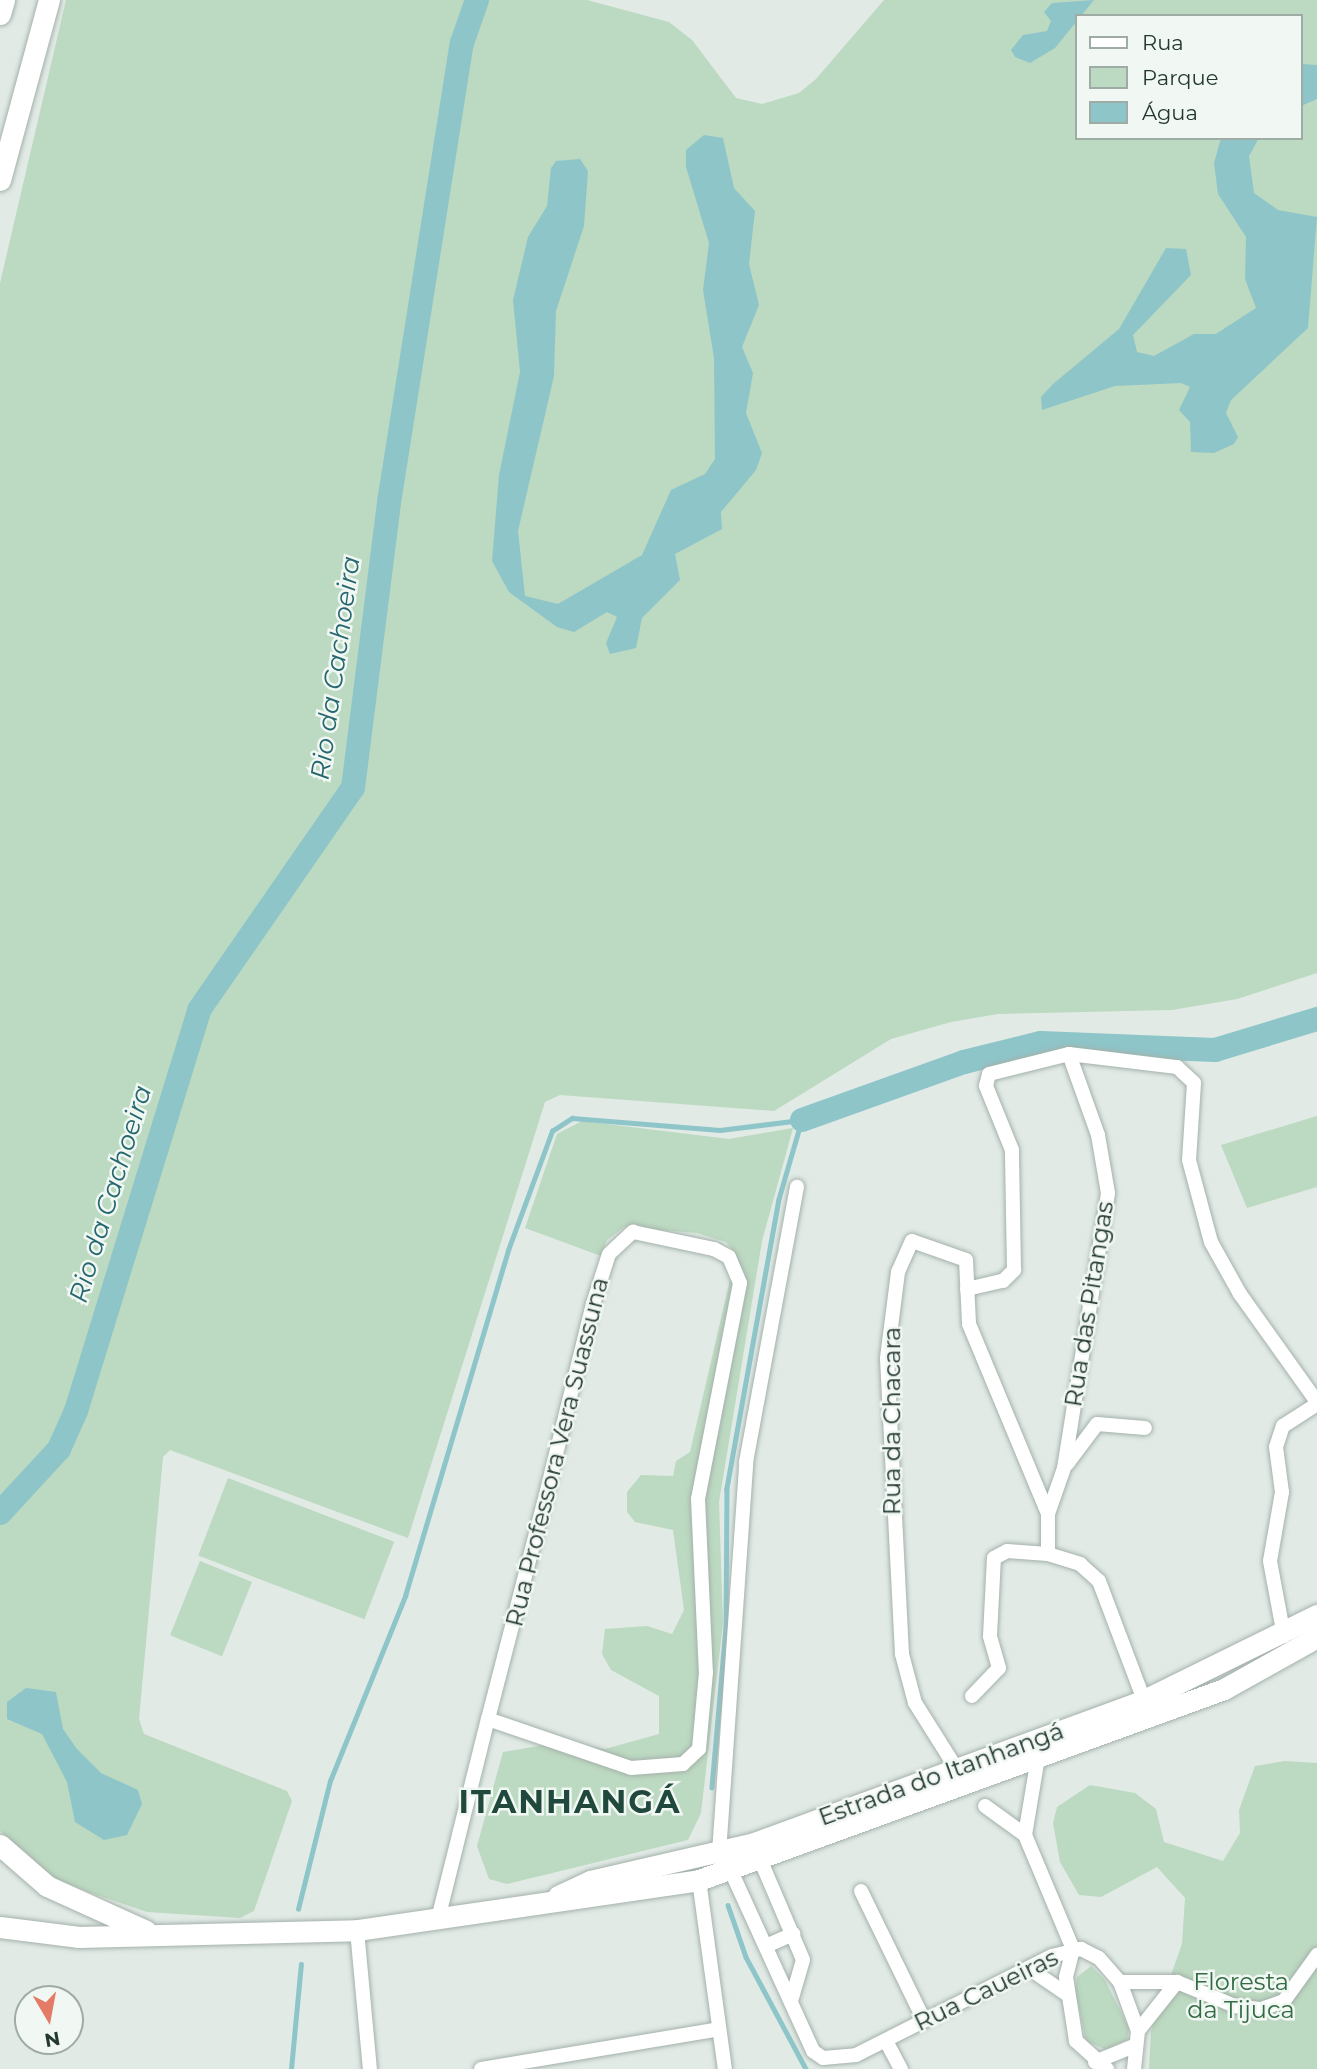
<!DOCTYPE html>
<meta charset="utf-8">
<style>
body{margin:0}
#map{position:relative;width:1317px;height:2069px;overflow:hidden;background:#e1eae5;font-family:Montserrat,sans-serif}
div>[style]{position:absolute}
.green>*{inset:0;background:#bcd9c1;transform-origin:0 0}
.water>*{inset:0;background:#8ec5c9}
.stream>*{height:4.5px;margin:-2.25px;padding:0 2.25px;transform-origin:2.25px;border-radius:2.25px;background:#8ec5c9}
.river>*{height:24px;margin:-12px;padding:0 12px;transform-origin:12px;border-radius:12px;background:#8ec5c9}
.roads{filter:drop-shadow(0 0 2px #a4b1ab) drop-shadow(0 0 2px #a4b1ab)}
.street>*{height:14px;margin:-7px;padding:0 7px;transform-origin:7px;border-radius:7px;background:#fff}
.secondary>*{height:21px;margin:-10.5px;padding:0 10.5px;transform-origin:10.5px;border-radius:10.5px;background:#fff}
span{translate:-50% -50%;white-space:nowrap;text-align:center;line-height:1.15;-webkit-text-stroke:5px #f1f7f3;paint-order:stroke}
.street-label{font-size:24px;color:#233831}
.park-label{font-size:24px;color:#326b44}
.water-label{font-size:26px;color:#24676e;font-style:italic}
.district-label{font-size:32px;color:#21483c;font-weight:700;letter-spacing:2px}
.legend{position:absolute;left:1075px;top:14px;width:228px;height:126px;box-sizing:border-box;background:#f1f7f3;border:2px solid #9faba5;margin:0;padding:9px 12px;list-style:none;font-size:21px;color:#233831}
.legend li{display:flex;align-items:center;gap:14px;height:35px}
.legend b{width:35px;border:2px solid #9faba5}
.north{position:absolute;left:14px;top:1985px;width:70px;height:70px;box-sizing:border-box;background:#f1f7f3;border:2px solid #9faba5;border-radius:50%;rotate:170deg;font-size:19px;font-weight:700;line-height:28px;text-align:center;color:#233831}
.north::after{content:'';display:block;margin:auto;width:24px;height:32px;background:#e37b66;clip-path:polygon(50% 0,100% 100%,50% 72%,0 100%)}
</style>
<div id="map">
<div class="green">
<i style="clip-path:polygon(evenodd,66px 0,587px 0,669px 22px,692px 40px,736px 98px,762px 104px,799px 93px,816px 79px,884px 0,1317px 0,1317px 973px,1237px 999px,1172px 1010px,998px 1014px,951px 1022px,891px 1039px,774px 1111px,560px 1095px,545px 1102px,408px 1538px,170px 1450px,163px 1457px,139px 1719px,144px 1734px,287px 1791px,292px 1801px,254px 1911px,240px 1918px,147px 1912px,91px 1893px,48px 1876px,0 1831px,0 283px,66px 0,1077px 16px,1301px 16px,1301px 138px,1077px 138px,1077px 16px)"></i>
<i style="clip-path:polygon(1317px 1116px,1317px 1187px,1247px 1208px,1221px 1145px)"></i>
<i style="clip-path:polygon(582px 1121px,729px 1139px,793px 1128px,762px 1241px,719px 1502px,723px 1623px,701px 1813px,688px 1840px,507px 1884px,489px 1879px,477px 1846px,503px 1752px,561px 1742px,605px 1749px,659px 1734px,659px 1696px,611px 1670px,602px 1654px,605px 1629px,647px 1626px,672px 1634px,684px 1610px,673px 1530px,635px 1522px,627px 1512px,627px 1492px,641px 1475px,673px 1476px,676px 1461px,690px 1452px,736px 1254px,726px 1242px,697px 1233px,624px 1227px,607px 1240px,601px 1256px,525px 1228px,557px 1134px)"></i>
<i style="left:228px;top:1478px;width:178px;height:83px;rotate:21deg"></i>
<i style="left:200px;top:1561px;width:56px;height:80px;rotate:22deg"></i>
<i style="clip-path:polygon(1285px 1761px,1317px 1763px,1317px 2069px,1149px 2069px,1151px 2031px,1182px 1944px,1185px 1898px,1157px 1867px,1101px 1897px,1079px 1895px,1060px 1862px,1053px 1823px,1057px 1807px,1090px 1785px,1135px 1793px,1156px 1809px,1164px 1842px,1223px 1861px,1240px 1833px,1239px 1810px,1255px 1766px)"></i>
<i style="clip-path:polygon(1091px 1966px,1105px 1980px,1129px 2028px,1127px 2040px,1106px 2050px,1086px 2041px,1075px 1989px,1077px 1977px)"></i>
</div>
<div class="water">
<i style="clip-path:polygon(1094px 0,1055px 48px,1030px 63px,1015px 57px,1011px 50px,1023px 35px,1047px 31px,1051px 21px,1044px 12px,1052px 3px)"></i>
<i style="clip-path:polygon(1301px 64px,1317px 65px,1317px 99px,1301px 106px)"></i>
<i style="clip-path:polygon(704px 135px,723px 138px,734px 188px,755px 211px,749px 264px,759px 305px,742px 347px,753px 373px,746px 413px,762px 453px,756px 470px,721px 512px,722px 529px,675px 554px,680px 580px,642px 618px,636px 648px,610px 654px,606px 643px,617px 617px,607px 612px,574px 632px,557px 627px,509px 592px,492px 561px,499px 475px,520px 372px,513px 300px,528px 237px,547px 206px,551px 168px,556px 161px,580px 159px,588px 171px,584px 226px,556px 311px,554px 376px,518px 531px,525px 596px,558px 604px,642px 555px,671px 490px,705px 474px,715px 459px,714px 358px,703px 290px,709px 243px,686px 167px,686px 150px)"></i>
<i style="clip-path:polygon(1221px 138px,1259px 138px,1249px 156px,1254px 193px,1278px 210px,1317px 217px,1308px 328px,1231px 400px,1226px 413px,1238px 437px,1234px 444px,1214px 453px,1191px 452px,1190px 422px,1179px 410px,1190px 387px,1181px 383px,1115px 386px,1042px 410px,1041px 397px,1053px 384px,1119px 329px,1166px 248px,1186px 249px,1191px 275px,1133px 335px,1137px 352px,1154px 356px,1194px 334px,1216px 334px,1256px 308px,1245px 279px,1246px 237px,1218px 194px,1214px 163px)"></i>
<i style="clip-path:polygon(26px 1688px,56px 1692px,63px 1729px,77px 1749px,101px 1773px,138px 1790px,142px 1804px,127px 1835px,104px 1840px,75px 1822px,67px 1782px,42px 1734px,7px 1719px,7px 1702px)"></i>
</div>
<div class="stream">
<i style="left:728px;top:1905px;width:55px;rotate:70.9deg"></i>
<i style="left:746px;top:1957px;width:127px;rotate:61.8deg"></i>
<i style="left:298px;top:1909px;width:132px;rotate:-76deg"></i>
<i style="left:330px;top:1781px;width:200px;rotate:-67.9deg"></i>
<i style="left:405px;top:1596px;width:361px;rotate:-73.4deg"></i>
<i style="left:508px;top:1250px;width:127px;rotate:-69.7deg"></i>
<i style="left:552px;top:1131px;width:24px;rotate:-33deg"></i>
<i style="left:572px;top:1118px;width:148px;rotate:4.6deg"></i>
<i style="left:720px;top:1130px;width:83px;rotate:-7deg"></i>
<i style="left:802px;top:1120px;width:82px;rotate:106.2deg"></i>
<i style="left:779px;top:1199px;width:295px;rotate:100.2deg"></i>
<i style="left:727px;top:1489px;width:138px;rotate:90.4deg"></i>
<i style="left:726px;top:1627px;width:161px;rotate:95deg"></i>
<i style="left:291px;top:2069px;width:105px;rotate:-84.6deg"></i>
</div>
<div class="river">
<i style="left:802px;top:1120px;width:172px;rotate:-19.7deg"></i>
<i style="left:964px;top:1062px;width:79px;rotate:-13.9deg"></i>
<i style="left:1041px;top:1043px;width:174px;rotate:2.3deg"></i>
<i style="left:1215px;top:1050px;width:107px;rotate:-16.9deg"></i>
<i style="left:0;top:1513px;width:87px;rotate:-47.3deg"></i>
<i style="left:59px;top:1449px;width:42px;rotate:-65.9deg"></i>
<i style="left:76px;top:1411px;width:419px;rotate:-72.9deg"></i>
<i style="left:199px;top:1010px;width:270px;rotate:-55.3deg"></i>
<i style="left:353px;top:788px;width:294px;rotate:-82.8deg"></i>
<i style="left:390px;top:496px;width:459px;rotate:-81deg"></i>
<i style="left:462px;top:43px;width:46px;rotate:-70.8deg"></i>
</div>
<div class="roads">
<div class="street">
<i style="left:967px;top:1289px;width:37px;rotate:-13deg"></i>
<i style="left:1003px;top:1281px;width:16px;rotate:-45deg"></i>
<i style="left:1014px;top:1270px;width:120px;rotate:-91deg"></i>
<i style="left:1012px;top:1150px;width:69px;rotate:-112.1deg"></i>
<i style="left:986px;top:1086px;width:12px;rotate:-76deg"></i>
<i style="left:989px;top:1074px;width:82px;rotate:-14deg"></i>
<i style="left:1069px;top:1054px;width:109px;rotate:6.9deg"></i>
<i style="left:1177px;top:1067px;width:23px;rotate:43deg"></i>
<i style="left:1194px;top:1083px;width:77px;rotate:93.7deg"></i>
<i style="left:1189px;top:1160px;width:85px;rotate:75deg"></i>
<i style="left:1211px;top:1242px;width:60px;rotate:60.9deg"></i>
<i style="left:1240px;top:1294px;width:133px;rotate:54.5deg"></i>
<i style="left:1067px;top:1464px;width:50px;rotate:-53.1deg"></i>
<i style="left:1097px;top:1424px;width:48px;rotate:4.8deg"></i>
<i style="left:1048px;top:1514px;width:49px;rotate:-70.8deg"></i>
<i style="left:1064px;top:1468px;width:278px;rotate:-80.9deg"></i>
<i style="left:1108px;top:1193px;width:59px;rotate:-99.8deg"></i>
<i style="left:1098px;top:1135px;width:86px;rotate:-109.7deg"></i>
<i style="left:1284px;top:1636px;width:76px;rotate:-100.6deg"></i>
<i style="left:1270px;top:1561px;width:70px;rotate:-80.1deg"></i>
<i style="left:1282px;top:1492px;width:45px;rotate:-97.6deg"></i>
<i style="left:1276px;top:1447px;width:22px;rotate:-72deg"></i>
<i style="left:1283px;top:1426px;width:40px;rotate:-32.9deg"></i>
<i style="left:972px;top:1696px;width:39px;rotate:-46deg"></i>
<i style="left:999px;top:1668px;width:33px;rotate:-106deg"></i>
<i style="left:990px;top:1636px;width:78px;rotate:-87.1deg"></i>
<i style="left:994px;top:1558px;width:15px;rotate:-28deg"></i>
<i style="left:1007px;top:1551px;width:41px;rotate:4.2deg"></i>
<i style="left:956px;top:1768px;width:77px;rotate:-122.2deg"></i>
<i style="left:915px;top:1703px;width:51px;rotate:-104.9deg"></i>
<i style="left:902px;top:1654px;width:296px;rotate:-92.9deg"></i>
<i style="left:887px;top:1358px;width:87px;rotate:-82.7deg"></i>
<i style="left:898px;top:1272px;width:34px;rotate:-66deg"></i>
<i style="left:912px;top:1241px;width:57px;rotate:19.4deg"></i>
<i style="left:966px;top:1260px;width:64px;rotate:87.3deg"></i>
<i style="left:969px;top:1324px;width:206px;rotate:67.4deg"></i>
<i style="left:1048px;top:1514px;width:40px;rotate:90deg"></i>
<i style="left:1048px;top:1554px;width:34px;rotate:17deg"></i>
<i style="left:1080px;top:1564px;width:25px;rotate:42deg"></i>
<i style="left:1099px;top:1581px;width:127px;rotate:69.3deg"></i>
<i style="left:985px;top:1806px;width:49px;rotate:35.9deg"></i>
<i style="left:1025px;top:1835px;width:124px;rotate:67.2deg"></i>
<i style="left:1073px;top:1949px;width:29px;rotate:104deg"></i>
<i style="left:1066px;top:1977px;width:65px;rotate:81.1deg"></i>
<i style="left:1076px;top:2041px;width:42px;rotate:42.1deg"></i>
<i style="left:1025px;top:1835px;width:79px;rotate:-80.5deg"></i>
<i style="left:757px;top:1852px;width:117px;rotate:66.9deg"></i>
<i style="left:803px;top:1960px;width:43px;rotate:106.3deg"></i>
<i style="left:719px;top:1853px;width:392px;rotate:-86deg"></i>
<i style="left:746px;top:1462px;width:280px;rotate:-79.5deg"></i>
<i style="left:731px;top:1871px;width:198px;rotate:65.5deg"></i>
<i style="left:813px;top:2051px;width:12px;rotate:35deg"></i>
<i style="left:823px;top:2058px;width:33px;rotate:-5deg"></i>
<i style="left:856px;top:2055px;width:220px;rotate:-26.8deg"></i>
<i style="left:1052px;top:1956px;width:30px;rotate:-14deg"></i>
<i style="left:1081px;top:1949px;width:20px;rotate:27deg"></i>
<i style="left:1099px;top:1958px;width:32px;rotate:49deg"></i>
<i style="left:1120px;top:1982px;width:52px;rotate:69.8deg"></i>
<i style="left:1138px;top:2031px;width:38px;rotate:96deg"></i>
<i style="left:699px;top:1880px;width:191px;rotate:82.2deg"></i>
<i style="left:861px;top:1891px;width:144px;rotate:64deg"></i>
<i style="left:438px;top:1919px;width:206px;rotate:-76deg"></i>
<i style="left:488px;top:1719px;width:223px;rotate:-75.5deg"></i>
<i style="left:544px;top:1503px;width:205px;rotate:-76.2deg"></i>
<i style="left:593px;top:1304px;width:52px;rotate:-72.3deg"></i>
<i style="left:609px;top:1254px;width:33px;rotate:-43deg"></i>
<i style="left:633px;top:1232px;width:83px;rotate:11.9deg"></i>
<i style="left:714px;top:1249px;width:17px;rotate:28deg"></i>
<i style="left:729px;top:1257px;width:28px;rotate:67deg"></i>
<i style="left:740px;top:1283px;width:220px;rotate:101deg"></i>
<i style="left:698px;top:1499px;width:173px;rotate:87.4deg"></i>
<i style="left:706px;top:1672px;width:77px;rotate:95.2deg"></i>
<i style="left:699px;top:1749px;width:22px;rotate:137deg"></i>
<i style="left:683px;top:1764px;width:52px;rotate:175.6deg"></i>
<i style="left:631px;top:1768px;width:151px;rotate:-161.1deg"></i>
<i style="left:357px;top:1930px;width:140px;rotate:84.7deg"></i>
<i style="left:766px;top:1946px;width:30px;rotate:-24deg"></i>
<i style="left:1030px;top:1969px;width:46px;rotate:34.4deg"></i>
<i style="left:1120px;top:1982px;width:57px"></i>
<i style="left:1177px;top:1982px;width:63px;rotate:22.5deg"></i>
<i style="left:1235px;top:2006px;width:26px;rotate:7deg"></i>
<i style="left:1261px;top:2009px;width:24px;rotate:-19deg"></i>
<i style="left:1284px;top:2001px;width:57px;rotate:-54.3deg"></i>
<i style="left:1138px;top:2031px;width:63px;rotate:-51.5deg"></i>
<i style="left:886px;top:2041px;width:32px;rotate:62deg"></i>
<i style="left:1095px;top:2062px;width:44px;rotate:-22.5deg"></i>
<i style="left:481px;top:2069px;width:237px;rotate:-9.5deg"></i>
</div>
<div class="secondary">
<i style="left:0;top:14px;width:15px;rotate:-74deg"></i>
<i style="left:0;top:180px;width:187px;rotate:-74.8deg"></i>
<i style="left:0;top:1845px;width:62px;rotate:41.1deg"></i>
<i style="left:47px;top:1886px;width:109px;rotate:24.4deg"></i>
<i style="left:558px;top:1896px;width:35px;rotate:-25deg"></i>
<i style="left:590px;top:1881px;width:168px;rotate:-13deg"></i>
<i style="left:754px;top:1843px;width:415px;rotate:-20.1deg"></i>
<i style="left:1144px;top:1700px;width:193px;rotate:-26.2deg"></i>
<i style="left:0;top:1927px;width:80px;rotate:7.2deg"></i>
<i style="left:79px;top:1937px;width:278px;rotate:-1.4deg"></i>
<i style="left:357px;top:1930px;width:346px;rotate:-8.3deg"></i>
<i style="left:699px;top:1880px;width:559px;rotate:-19.99deg"></i>
<i style="left:1224px;top:1689px;width:107px;rotate:-29.2deg"></i>
</div>
</div>
<div class="street-label">
<span style="left:1089px;top:1304px;rotate:-81deg">Rua das Pitangas</span>
<span style="left:892px;top:1421px;rotate:-90deg">Rua da Chacara</span>
<span style="left:557px;top:1452px;rotate:-76deg">Rua Professora Vera Suassuna</span>
<span style="left:941px;top:1774px;rotate:-20deg">Estrada do Itanhangá</span>
<span style="left:986px;top:1990px;rotate:-26deg">Rua Caueiras</span>
</div>
<div class="park-label">
<span style="left:1241px;top:1996px">Floresta<br>da Tijuca</span>
</div>
<div class="water-label">
<span style="left:336px;top:668px;rotate:-82deg">Rio da Cachoeira</span>
<span style="left:111px;top:1194px;rotate:-73deg">Rio da Cachoeira</span>
</div>
<div class="district-label">
<span style="left:570px;top:1802px">ITANHANGÁ</span>
</div>
<ul class="legend">
<li><b style="height:9px;background:#fff"></b>Rua</li>
<li><b style="height:19px;background:#bcd9c1"></b>Parque</li>
<li><b style="height:19px;background:#8ec5c9"></b>Água</li>
</ul>
<div class="north">N</div>
</div>
